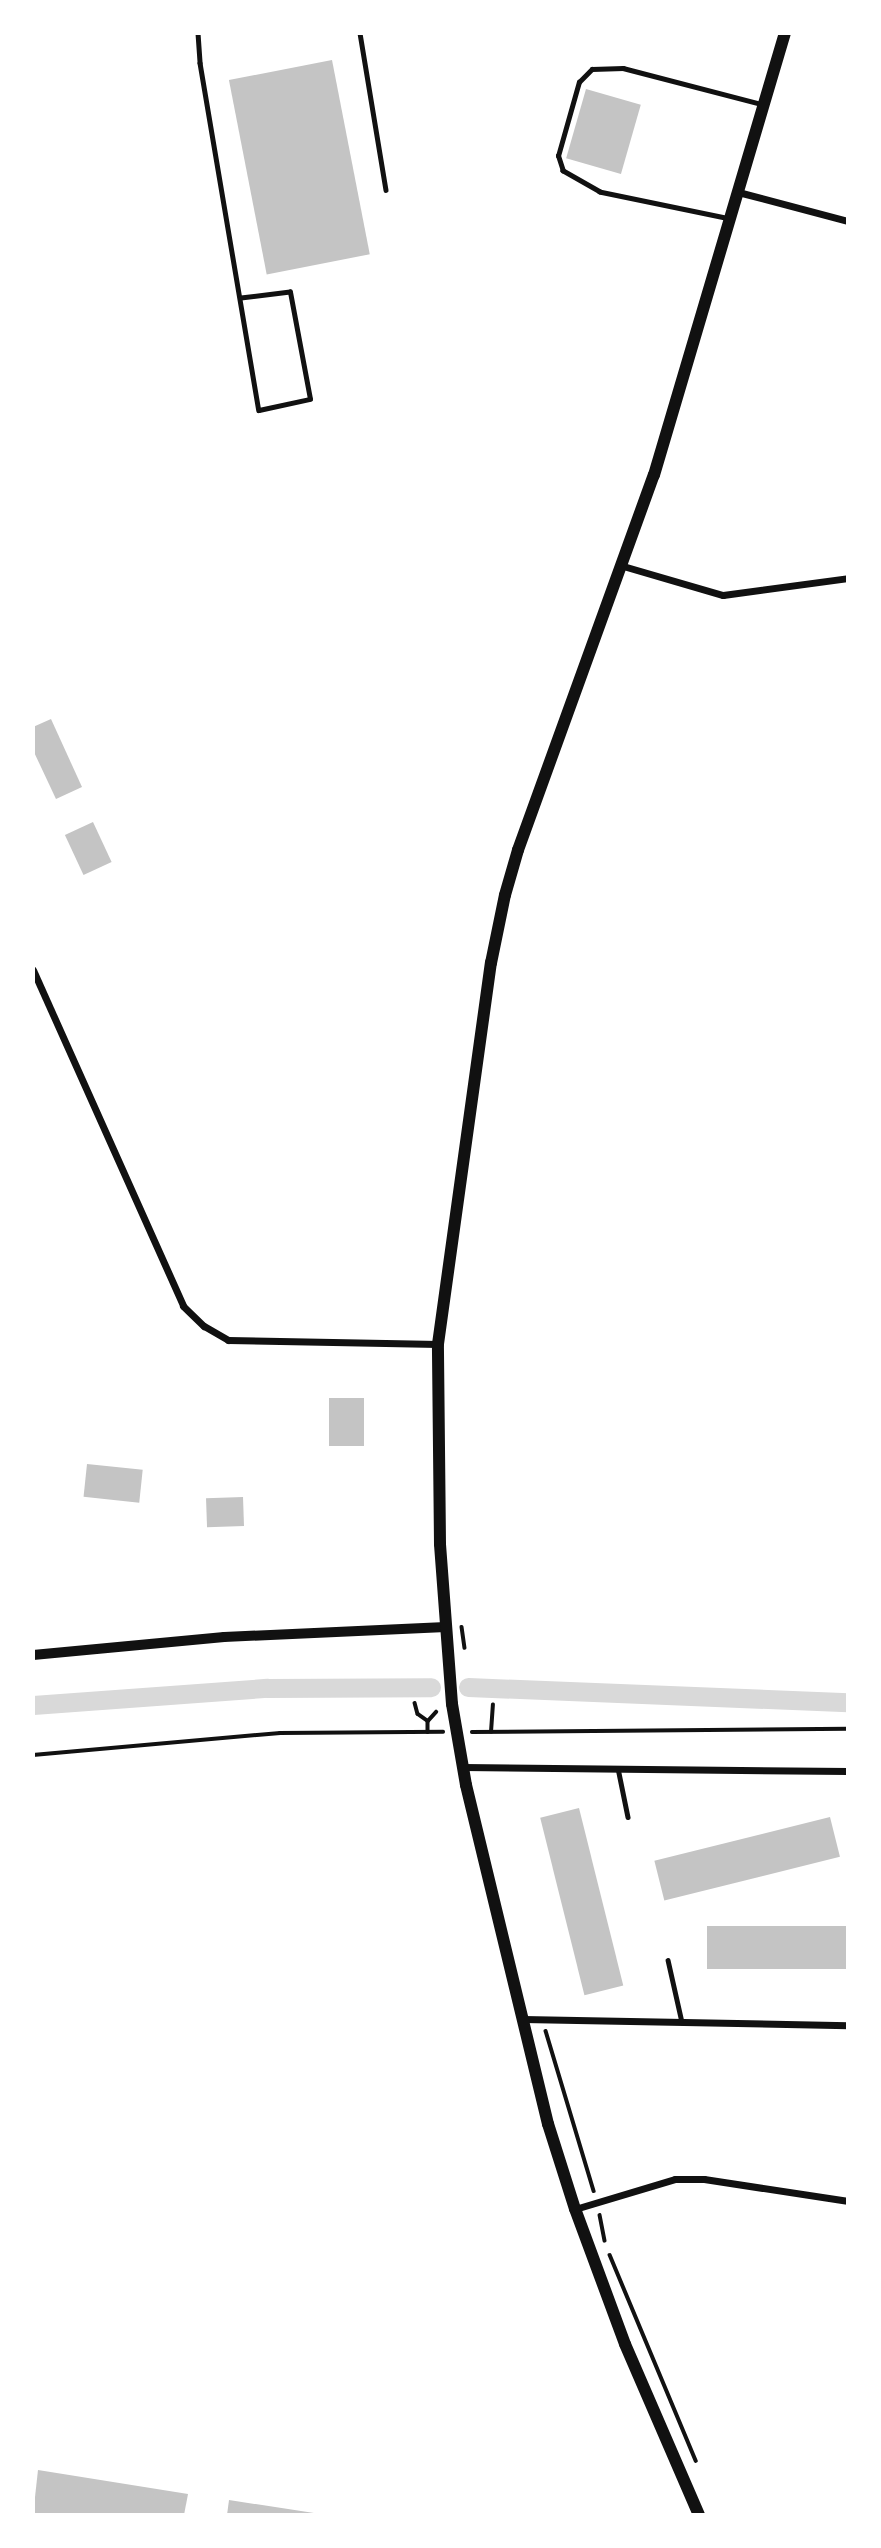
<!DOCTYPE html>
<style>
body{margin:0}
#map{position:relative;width:881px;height:2548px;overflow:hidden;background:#fff;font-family:Inter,sans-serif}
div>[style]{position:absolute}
.canal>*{height:19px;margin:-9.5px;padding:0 9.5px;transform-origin:9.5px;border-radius:9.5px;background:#d9d9d9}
.building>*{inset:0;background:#c4c4c4;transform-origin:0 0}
.path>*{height:3.5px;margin:-1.75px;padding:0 1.75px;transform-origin:1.75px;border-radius:1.75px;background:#111}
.service>*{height:4.5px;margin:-2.25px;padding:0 2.25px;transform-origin:2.25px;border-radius:2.25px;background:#111}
.minor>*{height:7px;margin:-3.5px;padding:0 3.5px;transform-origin:3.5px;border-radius:3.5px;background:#111}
.tertiary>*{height:10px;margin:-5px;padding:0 5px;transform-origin:5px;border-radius:5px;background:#111}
.secondary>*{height:12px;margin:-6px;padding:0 6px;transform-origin:6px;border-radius:6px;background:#111}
span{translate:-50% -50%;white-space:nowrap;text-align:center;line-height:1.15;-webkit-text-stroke:6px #fff;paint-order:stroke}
.frame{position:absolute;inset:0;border:35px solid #fff;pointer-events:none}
</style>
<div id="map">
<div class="canal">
<i style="left:468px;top:1687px;width:380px;rotate:2.3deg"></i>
<i style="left:33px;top:1705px;width:235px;rotate:-4.2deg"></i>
<i style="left:267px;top:1688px;width:164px;rotate:-0.3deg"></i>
</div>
<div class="building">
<i style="left:332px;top:60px;width:198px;height:105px;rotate:79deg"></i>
<i style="left:586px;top:89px;width:57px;height:72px;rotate:16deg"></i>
<i style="clip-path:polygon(51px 719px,82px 787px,56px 799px,33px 750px,33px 727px)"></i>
<i style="left:93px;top:822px;width:44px;height:31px;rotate:65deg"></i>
<i style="left:329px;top:1398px;width:35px;height:48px"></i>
<i style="left:87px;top:1464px;width:56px;height:33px;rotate:6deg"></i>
<i style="left:243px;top:1497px;width:29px;height:37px;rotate:88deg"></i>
<i style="left:579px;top:1808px;width:183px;height:40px;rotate:76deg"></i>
<i style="left:830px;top:1817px;width:41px;height:181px;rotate:76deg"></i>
<i style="left:848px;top:1926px;width:43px;height:141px;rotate:90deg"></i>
<i style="clip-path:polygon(38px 2470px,188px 2494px,184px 2515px,33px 2515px)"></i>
<i style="clip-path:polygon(229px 2500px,314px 2513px,313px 2515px,227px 2515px)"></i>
</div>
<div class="path">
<i style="left:462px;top:1627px;width:21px;rotate:82deg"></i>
<i style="left:415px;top:1703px;width:11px;rotate:75deg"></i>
<i style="left:418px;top:1714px;width:12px;rotate:35deg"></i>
<i style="left:428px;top:1721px;width:11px;rotate:90deg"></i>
<i style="left:428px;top:1721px;width:12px;rotate:-48deg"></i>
<i style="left:472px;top:1732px;width:376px;rotate:-0.5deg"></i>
<i style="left:491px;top:1732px;width:27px;rotate:-86deg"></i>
<i style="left:33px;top:1755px;width:248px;rotate:-5.1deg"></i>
<i style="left:280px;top:1733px;width:163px;rotate:-0.4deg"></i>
<i style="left:546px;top:2031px;width:167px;rotate:73.3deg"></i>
<i style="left:600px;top:2215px;width:26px;rotate:79deg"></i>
<i style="left:610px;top:2255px;width:223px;rotate:67.3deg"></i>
</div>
<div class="service">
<i style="left:198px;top:33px;width:30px;rotate:86deg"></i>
<i style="left:200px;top:63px;width:352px;rotate:80.4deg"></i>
<i style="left:259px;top:410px;width:52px;rotate:-12.2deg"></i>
<i style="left:310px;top:399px;width:109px;rotate:-100.6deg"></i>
<i style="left:290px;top:292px;width:49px;rotate:173deg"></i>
<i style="left:360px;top:33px;width:159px;rotate:80.6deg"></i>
<i style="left:730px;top:219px;width:133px;rotate:-168.3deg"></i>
<i style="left:600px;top:192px;width:43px;rotate:-150.4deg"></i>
<i style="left:563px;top:171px;width:16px;rotate:-108deg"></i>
<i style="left:558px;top:156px;width:77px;rotate:-74.2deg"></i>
<i style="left:579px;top:82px;width:18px;rotate:-45deg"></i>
<i style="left:592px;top:69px;width:31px;rotate:-2deg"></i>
<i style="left:623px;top:68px;width:143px;rotate:14.6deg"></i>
<i style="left:618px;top:1768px;width:50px;rotate:78.5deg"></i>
<i style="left:668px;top:1960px;width:64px;rotate:77.3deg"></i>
</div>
<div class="minor">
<i style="left:738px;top:192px;width:114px;rotate:14.8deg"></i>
<i style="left:623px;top:566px;width:104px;rotate:16.2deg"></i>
<i style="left:723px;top:595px;width:126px;rotate:-7.7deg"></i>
<i style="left:33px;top:970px;width:368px;rotate:65.9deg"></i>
<i style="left:183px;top:1306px;width:29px;rotate:44deg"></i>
<i style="left:204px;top:1326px;width:28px;rotate:30deg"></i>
<i style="left:228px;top:1340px;width:210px;rotate:1.1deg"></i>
<i style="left:463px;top:1767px;width:385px;rotate:0.6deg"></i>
<i style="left:523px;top:2019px;width:325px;rotate:1.1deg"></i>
<i style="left:575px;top:2209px;width:104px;rotate:-16.7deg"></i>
<i style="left:675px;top:2179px;width:29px"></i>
<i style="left:704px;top:2179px;width:146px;rotate:8.7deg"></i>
</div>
<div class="tertiary">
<i style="left:33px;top:1655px;width:192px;rotate:-5.4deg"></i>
<i style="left:224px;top:1637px;width:222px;rotate:-2.6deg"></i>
</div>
<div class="secondary">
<i style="left:699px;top:2515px;width:186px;rotate:-113.4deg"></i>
<i style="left:625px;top:2344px;width:144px;rotate:-110.3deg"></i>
<i style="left:575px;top:2209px;width:89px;rotate:-107.6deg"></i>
<i style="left:548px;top:2124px;width:349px;rotate:-103.6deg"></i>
<i style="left:466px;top:1785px;width:82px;rotate:-99.8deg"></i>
<i style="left:452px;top:1704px;width:160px;rotate:-94.3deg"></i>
<i style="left:440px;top:1544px;width:200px;rotate:-90.6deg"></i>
<i style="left:438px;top:1344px;width:385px;rotate:-82.1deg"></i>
<i style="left:491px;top:963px;width:69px;rotate:-78.4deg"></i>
<i style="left:505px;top:895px;width:47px;rotate:-73.9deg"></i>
<i style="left:518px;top:850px;width:399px;rotate:-70.1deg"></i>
<i style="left:654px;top:475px;width:461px;rotate:-73.5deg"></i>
</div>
<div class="frame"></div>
</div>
